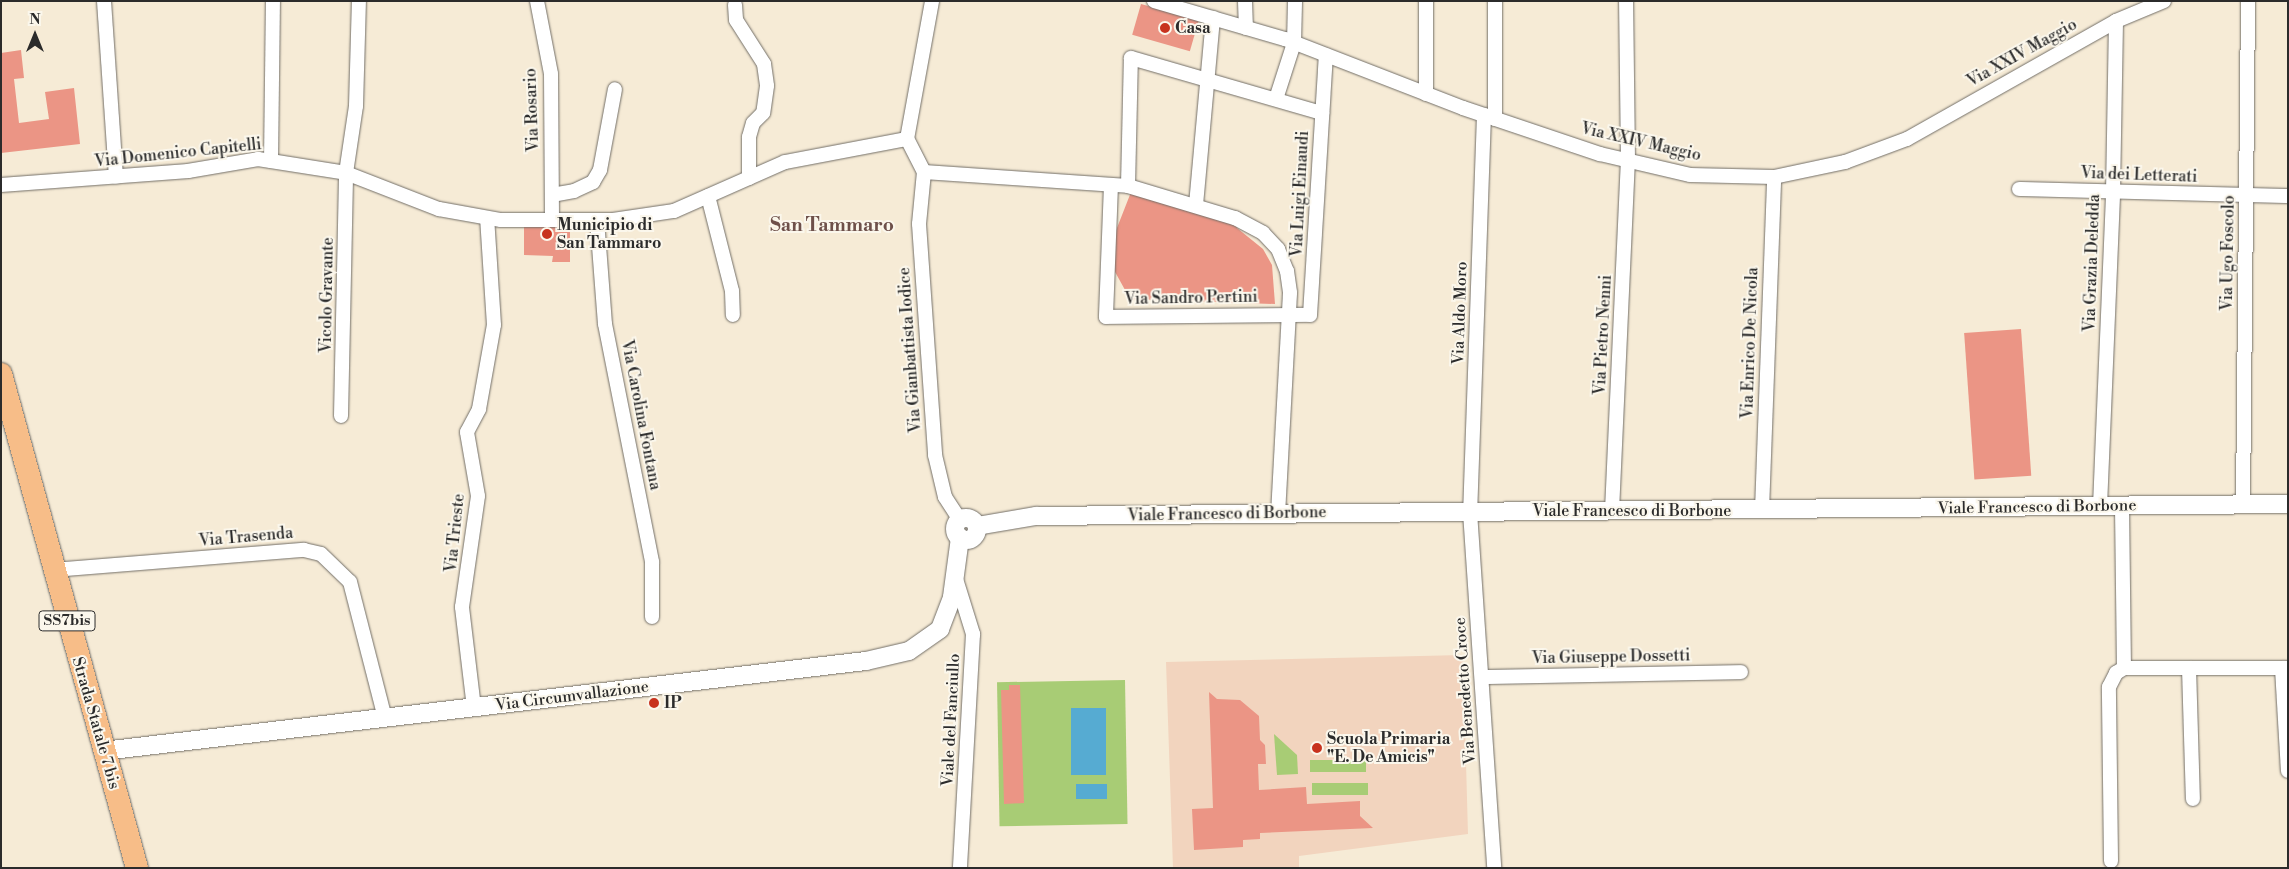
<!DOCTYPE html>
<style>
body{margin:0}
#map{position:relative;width:2289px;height:869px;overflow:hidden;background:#f6ebd6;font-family:"Libre Bodoni",serif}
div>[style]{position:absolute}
.built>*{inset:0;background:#f2d4be}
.green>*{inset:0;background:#a8cc75;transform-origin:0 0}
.water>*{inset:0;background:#56abd2;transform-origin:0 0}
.building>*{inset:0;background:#eb9585;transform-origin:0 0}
.roads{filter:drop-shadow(0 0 1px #726e67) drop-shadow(0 0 1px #726e67)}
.minor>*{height:14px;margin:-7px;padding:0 7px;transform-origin:7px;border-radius:7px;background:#fff}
.tertiary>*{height:18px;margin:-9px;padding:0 9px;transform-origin:9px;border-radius:9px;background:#fff}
.tertiary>.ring{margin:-9px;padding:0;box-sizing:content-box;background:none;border:18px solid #fff;border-radius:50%}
.primary>*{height:22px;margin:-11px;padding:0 11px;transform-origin:11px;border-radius:11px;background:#f7bd88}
.dots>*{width:14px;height:14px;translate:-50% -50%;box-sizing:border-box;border:2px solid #fbf7ec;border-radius:50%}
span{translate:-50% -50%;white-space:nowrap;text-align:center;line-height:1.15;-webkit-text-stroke:4px #fbf7ec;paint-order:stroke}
.shield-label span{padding:1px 4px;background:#fbf7ec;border:1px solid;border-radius:4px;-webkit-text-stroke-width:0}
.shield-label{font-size:15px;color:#2b2b2b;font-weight:700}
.poi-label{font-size:16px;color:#2b2b2b;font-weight:700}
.left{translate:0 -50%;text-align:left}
.street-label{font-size:16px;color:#2b2b2b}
.quarter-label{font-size:19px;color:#6e504a;font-weight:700}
.frame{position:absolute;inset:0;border:2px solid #2b2b2b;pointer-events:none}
.north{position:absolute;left:10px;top:10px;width:50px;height:50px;-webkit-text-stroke:4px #fbf7ec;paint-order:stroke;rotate:0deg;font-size:14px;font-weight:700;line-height:20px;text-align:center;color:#2b2b2b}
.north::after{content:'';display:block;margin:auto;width:18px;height:22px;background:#2b2b2b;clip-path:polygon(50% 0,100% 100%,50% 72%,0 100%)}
</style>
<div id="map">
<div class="built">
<i style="clip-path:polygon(1463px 655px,1468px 834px,1299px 856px,1299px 868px,1173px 868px,1166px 662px)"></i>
</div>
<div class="green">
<i style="left:1125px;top:680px;width:144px;height:128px;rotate:89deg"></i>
<i style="clip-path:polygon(1274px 734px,1297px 755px,1298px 774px,1277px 775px)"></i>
<i style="left:1366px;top:760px;width:12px;height:56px;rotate:90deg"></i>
<i style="left:1368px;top:783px;width:12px;height:56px;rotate:90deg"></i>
</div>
<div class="water">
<i style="left:1071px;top:708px;width:35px;height:67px"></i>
<i style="left:1076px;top:784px;width:31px;height:15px"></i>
</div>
<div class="building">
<i style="left:1141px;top:4px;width:60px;height:32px;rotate:16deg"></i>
<i style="clip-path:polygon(21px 50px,24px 78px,14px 79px,19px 123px,49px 119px,45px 92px,74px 88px,80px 144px,1px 153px,1px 53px)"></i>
<i style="clip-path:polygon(1133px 187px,1235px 218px,1237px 228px,1263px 249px,1272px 265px,1275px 304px,1130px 299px,1114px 270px,1115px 233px)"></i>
<i style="clip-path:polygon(570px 220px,570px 262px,552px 262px,553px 256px,524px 255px,524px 221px)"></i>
<i style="left:2021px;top:329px;width:147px;height:57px;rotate:86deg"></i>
<i style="clip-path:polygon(1009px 685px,1020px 685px,1024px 803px,1004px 804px,1001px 690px,1009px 690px)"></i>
<i style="clip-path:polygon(1209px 692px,1217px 699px,1240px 700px,1259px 716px,1260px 740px,1265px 745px,1266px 764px,1258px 764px,1259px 790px,1306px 787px,1307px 804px,1360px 801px,1360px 816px,1373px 828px,1260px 833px,1260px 839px,1243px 840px,1243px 847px,1194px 850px,1192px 809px,1213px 808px)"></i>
</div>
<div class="roads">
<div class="minor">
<i style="left:104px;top:1px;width:176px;rotate:86.1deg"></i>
<i style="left:537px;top:1px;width:74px;rotate:79.1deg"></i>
<i style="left:551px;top:74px;width:146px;rotate:89.6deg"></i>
<i style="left:1154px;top:1px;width:136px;rotate:16.2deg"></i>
<i style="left:1285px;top:39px;width:191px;rotate:21.2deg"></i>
<i style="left:1463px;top:108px;width:145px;rotate:18.6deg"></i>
<i style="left:1600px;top:154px;width:92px;rotate:13.1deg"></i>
<i style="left:1690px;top:175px;width:84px;rotate:1.4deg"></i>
<i style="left:1774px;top:177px;width:73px;rotate:-11.9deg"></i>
<i style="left:1845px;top:162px;width:66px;rotate:-20.4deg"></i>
<i style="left:1907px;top:139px;width:240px;rotate:-29.4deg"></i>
<i style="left:2116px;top:21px;width:52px;rotate:-22.6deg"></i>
<i style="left:1245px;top:1px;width:27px;rotate:88deg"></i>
<i style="left:735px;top:5px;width:15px;rotate:86deg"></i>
<i style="left:736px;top:20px;width:52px;rotate:57.5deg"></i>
<i style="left:764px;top:64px;width:22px;rotate:82deg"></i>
<i style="left:767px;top:86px;width:27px;rotate:98deg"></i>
<i style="left:763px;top:113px;width:14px;rotate:135deg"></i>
<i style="left:753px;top:123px;width:15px;rotate:106deg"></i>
<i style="left:749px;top:137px;width:41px;rotate:90deg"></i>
<i style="left:1426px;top:94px;width:93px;rotate:-90deg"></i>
<i style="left:1276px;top:99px;width:59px;rotate:-72.2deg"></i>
<i style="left:1294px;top:43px;width:42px;rotate:-88.6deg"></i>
<i style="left:1484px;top:115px;width:397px;rotate:92deg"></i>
<i style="left:1470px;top:512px;width:357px;rotate:86.1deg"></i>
<i style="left:1495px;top:119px;width:118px;rotate:-90deg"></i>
<i style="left:271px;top:161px;width:160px;rotate:-89.3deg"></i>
<i style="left:924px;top:172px;width:204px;rotate:3.9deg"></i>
<i style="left:1128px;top:186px;width:112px;rotate:16.7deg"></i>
<i style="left:1235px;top:218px;width:32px;rotate:28deg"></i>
<i style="left:1263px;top:233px;width:22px;rotate:47deg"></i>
<i style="left:1278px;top:249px;width:24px;rotate:68deg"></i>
<i style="left:1287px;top:271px;width:22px;rotate:82deg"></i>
<i style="left:1290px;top:293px;width:221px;rotate:93.1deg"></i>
<i style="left:924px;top:172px;width:52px;rotate:95.5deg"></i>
<i style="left:919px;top:224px;width:232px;rotate:86deg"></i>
<i style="left:935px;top:455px;width:43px;rotate:76.6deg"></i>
<i style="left:945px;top:497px;width:27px;rotate:57deg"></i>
<i style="left:924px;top:172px;width:37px;rotate:-117deg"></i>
<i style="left:907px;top:139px;width:140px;rotate:-79.7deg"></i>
<i style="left:1px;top:185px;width:188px;rotate:-4.3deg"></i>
<i style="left:188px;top:171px;width:71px;rotate:-9.7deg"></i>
<i style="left:258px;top:159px;width:89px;rotate:9deg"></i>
<i style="left:346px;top:173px;width:100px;rotate:21.2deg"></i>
<i style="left:439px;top:209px;width:63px;rotate:10.1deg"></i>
<i style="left:501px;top:220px;width:112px"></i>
<i style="left:613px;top:220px;width:62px;rotate:-8.4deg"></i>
<i style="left:674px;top:211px;width:121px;rotate:-23.8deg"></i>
<i style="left:785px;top:162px;width:124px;rotate:-10.7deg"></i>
<i style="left:1111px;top:185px;width:132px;rotate:92.2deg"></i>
<i style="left:1106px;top:317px;width:204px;rotate:-0.6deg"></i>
<i style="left:1310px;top:315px;width:260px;rotate:-86.5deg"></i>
<i style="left:1128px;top:186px;width:128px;rotate:-88.7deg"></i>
<i style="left:1131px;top:58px;width:199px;rotate:16.1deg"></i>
<i style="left:2019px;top:189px;width:269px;rotate:1.5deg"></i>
<i style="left:552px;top:195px;width:22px;rotate:-10deg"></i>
<i style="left:574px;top:191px;width:21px;rotate:-25deg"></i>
<i style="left:593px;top:182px;width:14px;rotate:-60deg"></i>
<i style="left:600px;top:170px;width:82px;rotate:-79.5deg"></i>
<i style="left:708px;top:196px;width:98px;rotate:75.8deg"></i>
<i style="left:732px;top:291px;width:24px;rotate:88deg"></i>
<i style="left:1196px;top:205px;width:188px;rotate:-84.8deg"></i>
<i style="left:597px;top:220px;width:104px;rotate:85.6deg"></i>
<i style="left:605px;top:324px;width:243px;rotate:78.8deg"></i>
<i style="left:652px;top:562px;width:55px;rotate:90deg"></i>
<i style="left:341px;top:416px;width:243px;rotate:-88.8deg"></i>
<i style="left:346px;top:173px;width:68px;rotate:-81.5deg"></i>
<i style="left:356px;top:106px;width:105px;rotate:-88.4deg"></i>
<i style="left:2243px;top:505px;width:504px;rotate:-89.43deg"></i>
<i style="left:2100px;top:506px;width:313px;rotate:-87.6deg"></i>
<i style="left:2113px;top:193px;width:172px;rotate:-89deg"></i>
<i style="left:2122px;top:506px;width:162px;rotate:89.3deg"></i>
<i style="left:2124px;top:668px;width:164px"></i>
<i style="left:1762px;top:510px;width:333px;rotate:-87.9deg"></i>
<i style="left:1612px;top:511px;width:351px;rotate:-87.4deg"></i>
<i style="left:1628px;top:160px;width:159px;rotate:-90.7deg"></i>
<i style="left:53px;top:570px;width:252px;rotate:-4.6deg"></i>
<i style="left:304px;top:550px;width:17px;rotate:13deg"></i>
<i style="left:321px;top:554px;width:40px;rotate:44deg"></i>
<i style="left:350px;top:582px;width:140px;rotate:75.6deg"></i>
<i style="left:956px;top:579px;width:58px;rotate:72.8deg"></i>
<i style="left:973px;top:634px;width:234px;rotate:93.2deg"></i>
<i style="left:2189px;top:668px;width:131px;rotate:88.3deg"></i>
<i style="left:2282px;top:668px;width:103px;rotate:86.7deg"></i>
<i style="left:1482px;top:677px;width:259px;rotate:-1.1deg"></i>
<i style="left:474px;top:708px;width:102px;rotate:-96.8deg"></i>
<i style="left:462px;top:607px;width:112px;rotate:-81.8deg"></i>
<i style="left:478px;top:496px;width:65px;rotate:-99.8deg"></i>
<i style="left:467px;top:432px;width:26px;rotate:-62deg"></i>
<i style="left:479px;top:409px;width:85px;rotate:-79.9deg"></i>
<i style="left:494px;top:325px;width:107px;rotate:-93.7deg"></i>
<i style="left:2111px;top:861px;width:174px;rotate:-90.7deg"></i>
<i style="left:2109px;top:687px;width:16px;rotate:-63deg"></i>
<i style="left:2116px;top:673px;width:9px;rotate:-32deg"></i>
</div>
<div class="tertiary">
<i class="ring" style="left:955px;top:518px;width:4px;height:4px"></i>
<i style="left:977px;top:526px;width:60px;rotate:-9.6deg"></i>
<i style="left:1036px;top:516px;width:1252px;rotate:-0.55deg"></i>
<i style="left:103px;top:751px;width:768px;rotate:-6.73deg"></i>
<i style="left:866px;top:661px;width:44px;rotate:-13.1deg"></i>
<i style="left:909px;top:651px;width:38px;rotate:-35deg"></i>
<i style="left:940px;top:629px;width:34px;rotate:-69deg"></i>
<i style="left:952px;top:597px;width:60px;rotate:-82.3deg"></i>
</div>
<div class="primary">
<i style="left:1px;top:374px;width:512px;rotate:74.61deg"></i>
</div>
</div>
<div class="dots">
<i style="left:1165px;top:28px;background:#c8321e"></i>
<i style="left:547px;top:234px;background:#c8321e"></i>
<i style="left:654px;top:703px;background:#c8321e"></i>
<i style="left:1317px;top:748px;background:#c8321e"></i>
</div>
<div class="shield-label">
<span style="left:67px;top:621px">SS7bis</span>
</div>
<div class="poi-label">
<span class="left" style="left:1175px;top:28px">Casa</span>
<span class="left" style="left:557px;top:234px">Municipio di<br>San Tammaro</span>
<span class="left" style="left:664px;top:703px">IP</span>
<span class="left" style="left:1327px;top:748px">Scuola Primaria<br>"E. De Amicis"</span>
</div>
<div class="street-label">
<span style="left:2022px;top:53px;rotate:-29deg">Via XXIV Maggio</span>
<span style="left:532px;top:110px;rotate:-92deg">Via Rosario</span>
<span style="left:1641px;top:142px;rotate:13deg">Via XXIV Maggio</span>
<span style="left:178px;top:153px;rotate:-6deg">Via Domenico Capitelli</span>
<span style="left:2139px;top:175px;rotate:2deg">Via dei Letterati</span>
<span style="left:1300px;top:194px;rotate:-87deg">Via Luigi Einaudi</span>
<span style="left:2228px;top:253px;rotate:-89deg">Via Ugo Foscolo</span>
<span style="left:2092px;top:263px;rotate:-88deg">Via Grazia Deledda</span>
<span style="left:327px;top:295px;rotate:-89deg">Vicolo Gravante</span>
<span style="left:1191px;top:298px;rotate:-1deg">Via Sandro Pertini</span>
<span style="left:1460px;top:313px;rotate:-88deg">Via Aldo Moro</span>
<span style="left:1603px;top:335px;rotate:-87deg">Via Pietro Nenni</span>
<span style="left:1750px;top:343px;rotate:-88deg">Via Enrico De Nicola</span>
<span style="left:910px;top:350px;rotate:-94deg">Via Gianbattista Iodice</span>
<span style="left:641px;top:415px;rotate:79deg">Via Carolina Fontana</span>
<span style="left:2037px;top:507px;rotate:-1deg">Viale Francesco di Borbone</span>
<span style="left:1632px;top:511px">Viale Francesco di Borbone</span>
<span style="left:1227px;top:514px;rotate:-1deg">Viale Francesco di Borbone</span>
<span style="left:455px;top:533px;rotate:-84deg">Via Trieste</span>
<span style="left:246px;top:537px;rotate:-5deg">Via Trasenda</span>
<span style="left:1611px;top:657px;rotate:-1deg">Via Giuseppe Dossetti</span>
<span style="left:1465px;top:691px;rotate:-94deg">Via Benedetto Croce</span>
<span style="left:572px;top:696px;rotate:-7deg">Via Circumvallazione</span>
<span style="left:951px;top:720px;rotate:-87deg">Viale del Fanciullo</span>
<span style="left:96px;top:723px;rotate:74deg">Strada Statale 7 bis</span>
</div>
<div class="quarter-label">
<span style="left:832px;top:226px">San Tammaro</span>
</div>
<div class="frame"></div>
<div class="north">N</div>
</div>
